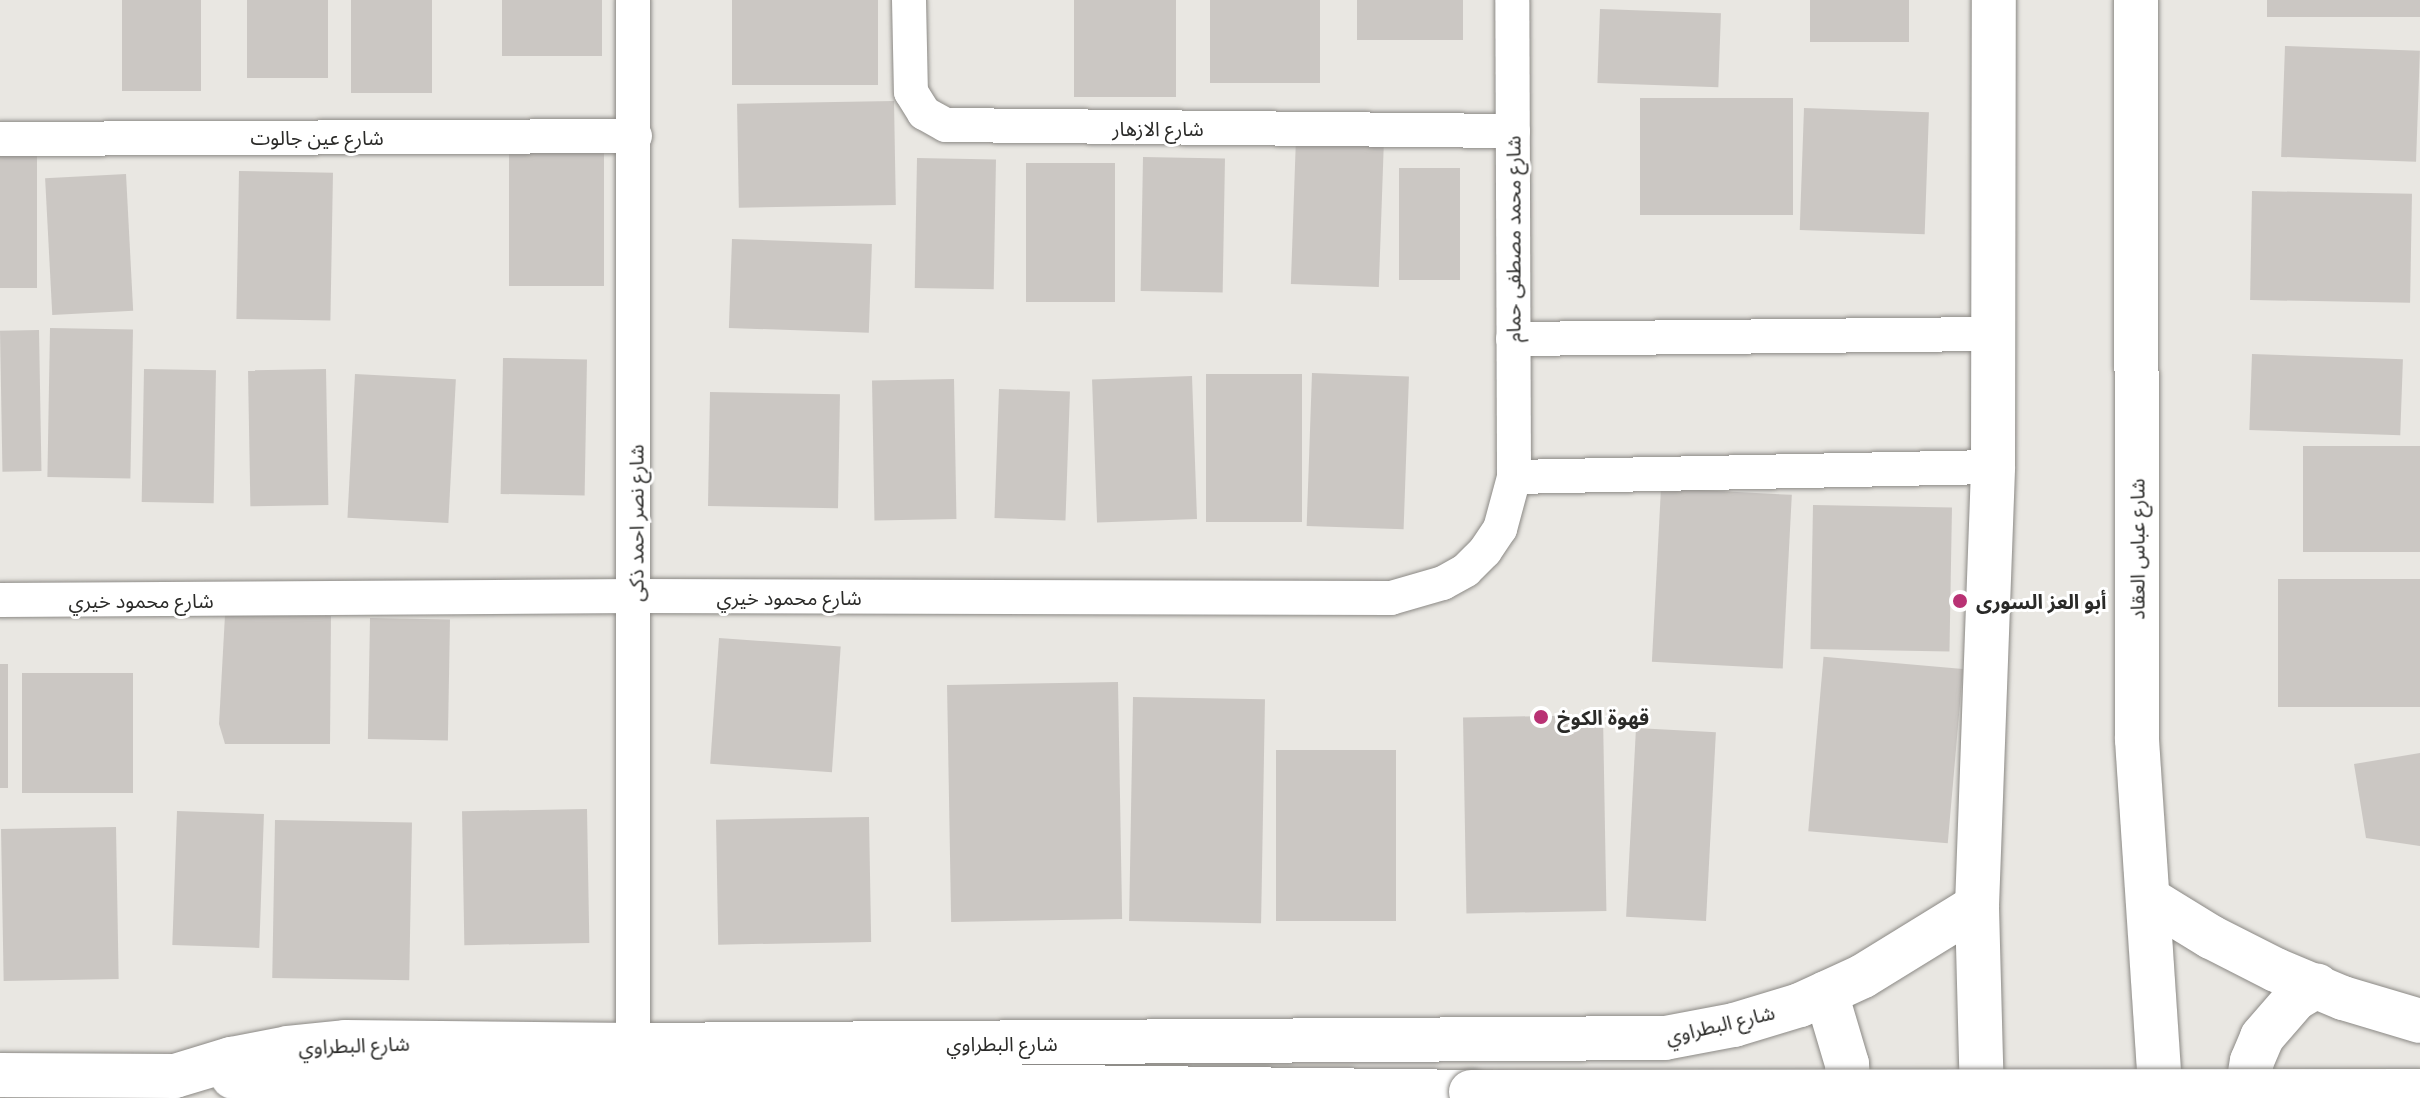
<!DOCTYPE html>
<meta charset="utf-8">
<style>
body{margin:0}
#map{position:relative;width:2420px;height:1098px;overflow:hidden;background:#e9e7e2;font-family:"Golos Text","Noto Sans Arabic",sans-serif}
div>[style]{position:absolute}
.building>*{inset:0;background:#cbc7c3;transform-origin:0 0}
.roads{filter:drop-shadow(0 0 2px #8b8985) drop-shadow(0 0 2px #8b8985)}
.street>*{height:34px;margin:-17px;padding:0 17px;transform-origin:17px;border-radius:17px;background:#fff}
.secondary>*{height:44px;margin:-22px;padding:0 22px;transform-origin:22px;border-radius:22px;background:#fff}
.primary>*{height:44px;margin:-22px;padding:0 22px;transform-origin:22px;border-radius:22px;background:#fff}
.bridges{filter:drop-shadow(0 0 2px #8b8985) drop-shadow(0 0 2px #8b8985)}
.secondary-bridge>*{height:44px;margin:-22px;padding:0 22px;transform-origin:22px;border-radius:22px;background:#fff}
.dots>*{width:22px;height:22px;translate:-50% -50%;box-sizing:border-box;border:4px solid #fff;border-radius:50%}
span{translate:-50% -50%;white-space:nowrap;text-align:center;line-height:1.15;-webkit-text-stroke:6px #fff;paint-order:stroke}
.street-label{font-size:20px;color:#2a2a28}
.poi-label{font-size:20px;color:#2a2a28;font-weight:700}
.left{translate:0 -50%;text-align:left}
</style>
<div id="map">
<div class="building">
<i style="left:122px;top:0;width:79px;height:91px"></i>
<i style="left:247px;top:0;width:81px;height:78px"></i>
<i style="left:351px;top:0;width:81px;height:93px"></i>
<i style="left:502px;top:0;width:100px;height:56px"></i>
<i style="left:732px;top:0;width:146px;height:85px"></i>
<i style="left:1074px;top:0;width:102px;height:97px"></i>
<i style="left:1210px;top:0;width:110px;height:83px"></i>
<i style="left:1357px;top:0;width:106px;height:40px"></i>
<i style="left:1810px;top:0;width:99px;height:42px"></i>
<i style="left:2267px;top:0;width:153px;height:17px"></i>
<i style="left:1600px;top:9px;width:121px;height:74px;rotate:2deg"></i>
<i style="left:2285px;top:46px;width:135px;height:111px;rotate:2deg"></i>
<i style="left:1793px;top:98px;width:117px;height:153px;rotate:90deg"></i>
<i style="left:894px;top:101px;width:104px;height:157px;rotate:89deg"></i>
<i style="left:1804px;top:108px;width:125px;height:122px;rotate:2deg"></i>
<i style="left:1296px;top:137px;width:88px;height:147px;rotate:2deg"></i>
<i style="left:509px;top:151px;width:95px;height:135px"></i>
<i style="left:37px;top:153px;width:135px;height:37px;rotate:90deg"></i>
<i style="left:1143px;top:157px;width:82px;height:134px;rotate:1deg"></i>
<i style="left:917px;top:158px;width:79px;height:130px;rotate:1deg"></i>
<i style="left:1115px;top:163px;width:139px;height:89px;rotate:90deg"></i>
<i style="left:1399px;top:168px;width:61px;height:112px"></i>
<i style="left:239px;top:171px;width:94px;height:148px;rotate:1deg"></i>
<i style="left:126px;top:174px;width:137px;height:81px;rotate:87deg"></i>
<i style="left:2252px;top:191px;width:160px;height:109px;rotate:1deg"></i>
<i style="left:732px;top:239px;width:140px;height:89px;rotate:2deg"></i>
<i style="left:50px;top:328px;width:83px;height:149px;rotate:1deg"></i>
<i style="left:39px;top:330px;width:141px;height:39px;rotate:89deg"></i>
<i style="left:2252px;top:354px;width:151px;height:76px;rotate:2deg"></i>
<i style="left:503px;top:358px;width:84px;height:136px;rotate:1deg"></i>
<i style="left:144px;top:369px;width:72px;height:133px;rotate:1deg"></i>
<i style="left:326px;top:369px;width:136px;height:78px;rotate:89deg"></i>
<i style="left:1312px;top:373px;width:97px;height:153px;rotate:2deg"></i>
<i style="left:355px;top:374px;width:101px;height:144px;rotate:3deg"></i>
<i style="left:1206px;top:374px;width:96px;height:148px"></i>
<i style="left:1192px;top:376px;width:143px;height:100px;rotate:88deg"></i>
<i style="left:954px;top:379px;width:140px;height:82px;rotate:89deg"></i>
<i style="left:999px;top:389px;width:71px;height:129px;rotate:2deg"></i>
<i style="left:710px;top:392px;width:130px;height:114px;rotate:1deg"></i>
<i style="left:2420px;top:446px;width:106px;height:117px;rotate:90deg"></i>
<i style="left:1661px;top:488px;width:131px;height:174px;rotate:3deg"></i>
<i style="left:1813px;top:505px;width:139px;height:144px;rotate:1deg"></i>
<i style="left:2420px;top:579px;width:128px;height:142px;rotate:90deg"></i>
<i style="clip-path:polygon(225px 615px,331px 616px,330px 744px,225px 744px,219px 724px)"></i>
<i style="left:370px;top:618px;width:80px;height:121px;rotate:1deg"></i>
<i style="left:719px;top:638px;width:122px;height:126px;rotate:4deg"></i>
<i style="left:0;top:664px;width:8px;height:124px"></i>
<i style="left:1963px;top:669px;width:175px;height:140px;rotate:95deg"></i>
<i style="left:133px;top:673px;width:120px;height:111px;rotate:90deg"></i>
<i style="left:1118px;top:682px;width:237px;height:171px;rotate:89deg"></i>
<i style="left:1133px;top:697px;width:132px;height:224px;rotate:1deg"></i>
<i style="left:1603px;top:715px;width:196px;height:140px;rotate:89deg"></i>
<i style="left:1636px;top:728px;width:80px;height:189px;rotate:3deg"></i>
<i style="left:1276px;top:750px;width:120px;height:171px"></i>
<i style="clip-path:polygon(2420px 753px,2420px 846px,2366px 838px,2354px 764px)"></i>
<i style="left:587px;top:809px;width:134px;height:125px;rotate:89deg"></i>
<i style="left:177px;top:811px;width:87px;height:134px;rotate:2deg"></i>
<i style="left:869px;top:817px;width:125px;height:153px;rotate:89deg"></i>
<i style="left:275px;top:820px;width:137px;height:158px;rotate:1deg"></i>
<i style="left:116px;top:827px;width:152px;height:115px;rotate:89deg"></i>
</div>
<div class="roads">
<div class="street">
<i style="left:909px;top:0;width:92px;rotate:88.8deg"></i>
<i style="left:911px;top:92px;width:25px;rotate:58deg"></i>
<i style="left:924px;top:113px;width:25px;rotate:29deg"></i>
<i style="left:946px;top:125px;width:567px;rotate:0.61deg"></i>
<i style="left:0;top:139px;width:635px;rotate:-0.27deg"></i>
<i style="left:1513px;top:339px;width:482px;rotate:-0.6deg"></i>
<i style="left:1514px;top:477px;width:479px;rotate:-1.2deg"></i>
<i style="left:0;top:600px;width:636px;rotate:-0.36deg"></i>
<i style="left:636px;top:596px;width:755px;rotate:0.15deg"></i>
<i style="left:1391px;top:598px;width:54px;rotate:-16.1deg"></i>
<i style="left:1443px;top:583px;width:26px;rotate:-29deg"></i>
<i style="left:1466px;top:570px;width:27px;rotate:-45deg"></i>
<i style="left:1485px;top:551px;width:27px;rotate:-56deg"></i>
<i style="left:1500px;top:529px;width:54px;rotate:-74.9deg"></i>
<i style="left:1514px;top:477px;width:477px;rotate:-90.2deg"></i>
<i style="left:633px;top:1045px;width:1045px;rotate:-90deg"></i>
</div>
<div class="secondary">
<i style="left:2149px;top:899px;width:73px;rotate:31.5deg"></i>
<i style="left:2211px;top:937px;width:73px;rotate:26.9deg"></i>
<i style="left:2276px;top:970px;width:73px;rotate:22.7deg"></i>
<i style="left:2343px;top:998px;width:80px;rotate:16.6deg"></i>
<i style="left:1826px;top:993px;width:74px;rotate:73.5deg"></i>
<i style="left:1847px;top:1064px;width:34px;rotate:87deg"></i>
<i style="left:0;top:1075px;width:175px;rotate:0.3deg"></i>
<i style="left:175px;top:1076px;width:59px;rotate:-16.9deg"></i>
<i style="left:231px;top:1059px;width:58px;rotate:-10.9deg"></i>
<i style="left:288px;top:1048px;width:57px;rotate:-6deg"></i>
<i style="left:345px;top:1042px;width:288px;rotate:0.6deg"></i>
<i style="left:633px;top:1045px;width:1032px;rotate:-0.39deg"></i>
<i style="left:1665px;top:1038px;width:70px;rotate:-10.7deg"></i>
<i style="left:1734px;top:1025px;width:69px;rotate:-16.9deg"></i>
<i style="left:1800px;top:1005px;width:69px;rotate:-24.7deg"></i>
<i style="left:1863px;top:976px;width:134px;rotate:-31.6deg"></i>
<i style="left:233px;top:1077px;width:1238px;rotate:0.69deg"></i>
<i style="left:2246px;top:1098px;width:37px;rotate:-81deg"></i>
<i style="left:2252px;top:1061px;width:26px;rotate:-67deg"></i>
<i style="left:2262px;top:1037px;width:50px;rotate:-49deg"></i>
<i style="left:2295px;top:999px;width:26px;rotate:-31deg"></i>
</div>
<div class="primary">
<i style="left:2136px;top:0;width:740px;rotate:89.92deg"></i>
<i style="left:2137px;top:740px;width:359px;rotate:86.2deg"></i>
<i style="left:1982px;top:1098px;width:192px;rotate:-91.5deg"></i>
<i style="left:1977px;top:906px;width:439px;rotate:-87.9deg"></i>
<i style="left:1993px;top:467px;width:467px;rotate:-89.9deg"></i>
</div>
</div>
<div class="bridges">
<div class="secondary-bridge">
<i style="left:1471px;top:1092px;width:949px;rotate:-0.06deg"></i>
</div>
</div>
<div class="dots">
<i style="left:1960px;top:601px;background:#b93274"></i>
<i style="left:1541px;top:717px;background:#b93274"></i>
</div>
<div class="street-label">
<span style="left:1158px;top:128px">شارع الازهار</span>
<span style="left:317px;top:137px">شارع عين جالوت</span>
<span style="left:1513px;top:239px;rotate:-90deg">شارع محمد مصطفى حمام</span>
<span style="left:636px;top:523px;rotate:-90deg">شارع نصر احمد ذكى</span>
<span style="left:2137px;top:549px;rotate:-90deg">شارع عباس العقاد</span>
<span style="left:789px;top:597px">شارع محمود خيري</span>
<span style="left:141px;top:600px">شارع محمود خيري</span>
<span style="left:1720px;top:1024px;rotate:-13deg">شارع البطراوي</span>
<span style="left:1002px;top:1043px">شارع البطراوي</span>
<span style="left:354px;top:1045px;rotate:-2deg">شارع البطراوي</span>
</div>
<div class="poi-label">
<span class="left" style="left:1976px;top:601px">أبو العز السورى</span>
<span class="left" style="left:1557px;top:717px">قهوة الكوخ</span>
</div>
</div>
